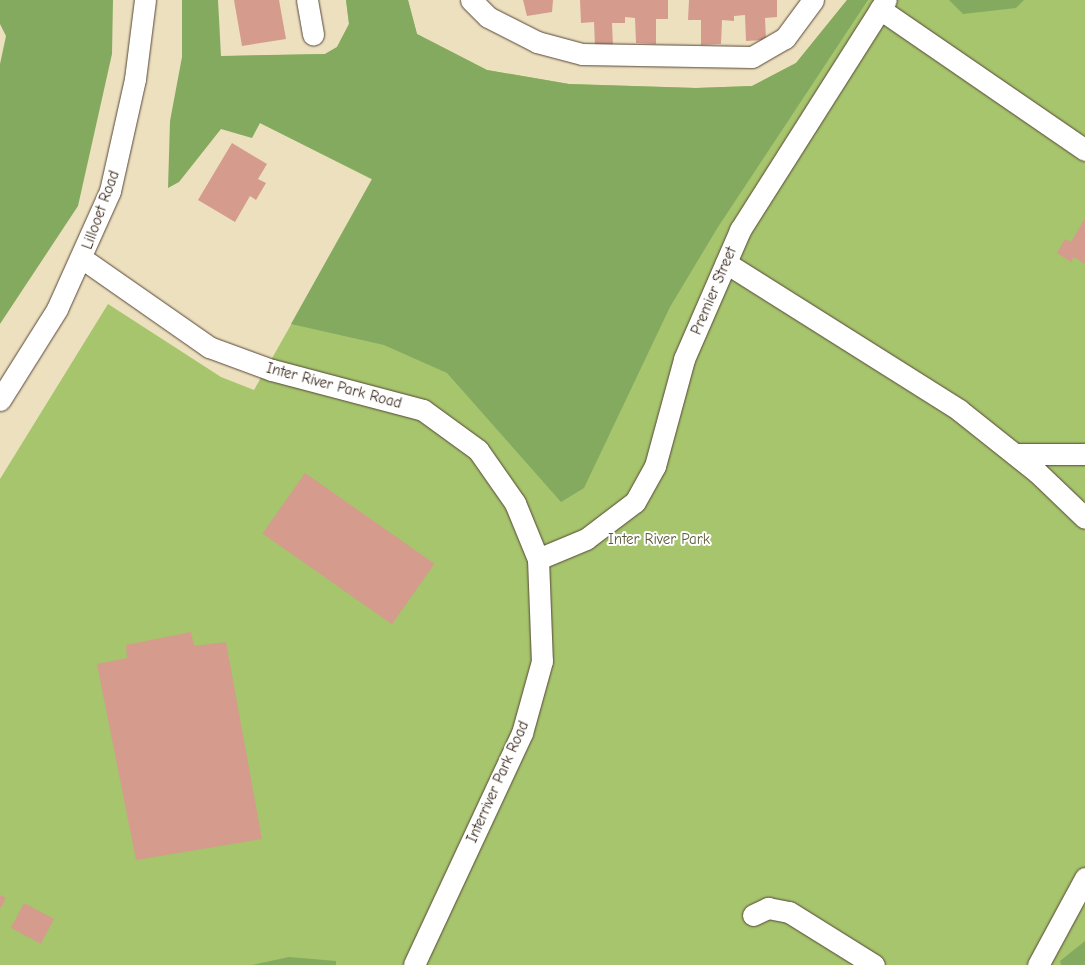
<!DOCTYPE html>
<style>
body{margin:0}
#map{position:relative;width:1085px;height:965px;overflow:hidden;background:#ede0bf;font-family:"Comic Neue",sans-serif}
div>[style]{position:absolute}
.green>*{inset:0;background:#a6c56d}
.forest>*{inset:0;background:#84aa60}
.building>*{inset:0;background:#d59b8d;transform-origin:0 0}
.roads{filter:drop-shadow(0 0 1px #564536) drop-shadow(0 0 1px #564536)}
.minor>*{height:21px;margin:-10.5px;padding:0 10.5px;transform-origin:10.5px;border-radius:10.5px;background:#fff}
span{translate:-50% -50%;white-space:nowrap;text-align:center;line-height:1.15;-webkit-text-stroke:4px #fff;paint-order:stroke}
.street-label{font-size:15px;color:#3b2a1e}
.park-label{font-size:15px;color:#5b5836}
</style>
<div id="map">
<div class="green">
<i style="clip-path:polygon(346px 0,408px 0,417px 34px,487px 70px,569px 84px,696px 88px,752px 86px,796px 63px,847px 0,1085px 0,1085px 965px,0 965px,0 479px,108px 304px,221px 377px,254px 390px,373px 180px,260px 123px,182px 57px,325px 54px,337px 47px,349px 24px)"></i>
</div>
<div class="forest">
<i style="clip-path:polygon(0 0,113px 0,112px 54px,78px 206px,0 324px,0 64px,6px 36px,0 24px)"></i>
<i style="clip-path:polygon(182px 0,218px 0,221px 56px,325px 54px,337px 47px,349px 24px,346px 0,408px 0,417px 34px,487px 70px,569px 84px,696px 88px,752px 86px,796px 63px,847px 0,868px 0,718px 227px,670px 307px,584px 488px,561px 502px,447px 373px,384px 345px,291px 324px,372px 179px,260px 123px,252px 138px,221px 129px,179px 182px,168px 188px,170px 121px,182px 57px)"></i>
<i style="clip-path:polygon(949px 0,1024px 0,1016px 8px,963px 14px)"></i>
<i style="clip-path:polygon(1085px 941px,1085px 965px,1061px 965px,1060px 961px)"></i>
<i style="clip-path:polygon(289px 957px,336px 961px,336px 965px,252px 965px)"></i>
</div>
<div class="building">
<i style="clip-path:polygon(234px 0,279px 0,286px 39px,242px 46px)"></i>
<i style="clip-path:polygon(523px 0,553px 0,552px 12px,527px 16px)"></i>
<i style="clip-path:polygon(580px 0,668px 0,668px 19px,656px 19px,656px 44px,636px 43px,635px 18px,625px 17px,625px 23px,612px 23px,613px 47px,595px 47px,594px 22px,581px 23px)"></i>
<i style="clip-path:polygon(689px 0,777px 0,777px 17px,765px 18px,766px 40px,746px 41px,745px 15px,734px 16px,734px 21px,722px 20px,721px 44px,701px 45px,701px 20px,688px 20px)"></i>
<i style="clip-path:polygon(232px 143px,267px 164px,258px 179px,266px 183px,256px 200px,250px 196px,235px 222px,198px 200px)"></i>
<i style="clip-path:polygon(1085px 218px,1085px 264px,1074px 257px,1071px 262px,1057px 253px,1065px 239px,1071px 242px)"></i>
<i style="left:305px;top:473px;width:158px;height:74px;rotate:35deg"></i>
<i style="clip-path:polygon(191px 632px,194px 646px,226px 642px,262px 839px,136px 860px,97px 664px,127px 658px,126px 645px)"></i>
<i style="clip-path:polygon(0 895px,6px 898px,0 909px)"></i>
<i style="left:24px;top:903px;width:34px;height:28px;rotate:28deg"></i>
</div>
<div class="roads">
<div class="minor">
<i style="left:307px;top:0;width:35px;rotate:80deg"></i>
<i style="left:471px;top:0;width:24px;rotate:45deg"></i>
<i style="left:488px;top:17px;width:55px;rotate:27deg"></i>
<i style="left:537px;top:42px;width:47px;rotate:14.9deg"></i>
<i style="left:582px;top:54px;width:170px;rotate:1deg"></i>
<i style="left:752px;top:57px;width:38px;rotate:-30deg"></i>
<i style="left:785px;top:38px;width:47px;rotate:-53.6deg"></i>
<i style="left:880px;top:9px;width:249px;rotate:34.5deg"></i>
<i style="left:83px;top:259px;width:154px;rotate:34.9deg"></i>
<i style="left:209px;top:347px;width:67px;rotate:20.1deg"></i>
<i style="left:272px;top:370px;width:156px;rotate:14.8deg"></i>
<i style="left:423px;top:410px;width:68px;rotate:36deg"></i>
<i style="left:478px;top:450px;width:65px;rotate:55.1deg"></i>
<i style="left:515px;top:503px;width:61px;rotate:67.7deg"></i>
<i style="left:538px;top:559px;width:102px;rotate:87.8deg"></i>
<i style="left:542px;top:661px;width:75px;rotate:105.5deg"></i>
<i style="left:522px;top:733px;width:256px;rotate:115deg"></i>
<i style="left:726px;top:263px;width:275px;rotate:32.2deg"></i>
<i style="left:959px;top:410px;width:100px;rotate:38.5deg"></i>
<i style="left:1037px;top:472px;width:66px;rotate:43.8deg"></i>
<i style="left:0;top:400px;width:107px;rotate:-57.9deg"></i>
<i style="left:57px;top:309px;width:129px;rotate:-65.8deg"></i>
<i style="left:110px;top:191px;width:115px;rotate:-77.4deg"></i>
<i style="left:135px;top:79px;width:80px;rotate:-82.8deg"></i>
<i style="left:1015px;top:454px;width:70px"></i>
<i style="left:538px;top:559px;width:52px;rotate:-22.6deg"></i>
<i style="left:586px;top:539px;width:61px;rotate:-37.1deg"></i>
<i style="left:635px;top:502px;width:41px;rotate:-60.9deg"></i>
<i style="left:655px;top:466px;width:111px;rotate:-74.8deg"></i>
<i style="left:684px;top:359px;width:141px;rotate:-66.5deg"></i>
<i style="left:740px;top:230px;width:272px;rotate:-57.6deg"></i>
<i style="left:753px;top:915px;width:17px;rotate:-25deg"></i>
<i style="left:768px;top:908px;width:21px;rotate:11deg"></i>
<i style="left:789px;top:912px;width:100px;rotate:31.9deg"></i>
<i style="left:1038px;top:965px;width:99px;rotate:-61.6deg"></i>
</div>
</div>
<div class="street-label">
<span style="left:101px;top:210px;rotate:-70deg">Lillooet Road</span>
<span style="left:714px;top:291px;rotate:-67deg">Premier Street</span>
<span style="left:334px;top:386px;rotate:15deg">Inter River Park Road</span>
<span style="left:498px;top:782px;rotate:-66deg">Interriver Park Road</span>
</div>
<div class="park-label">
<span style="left:659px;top:540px">Inter River Park</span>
</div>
</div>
